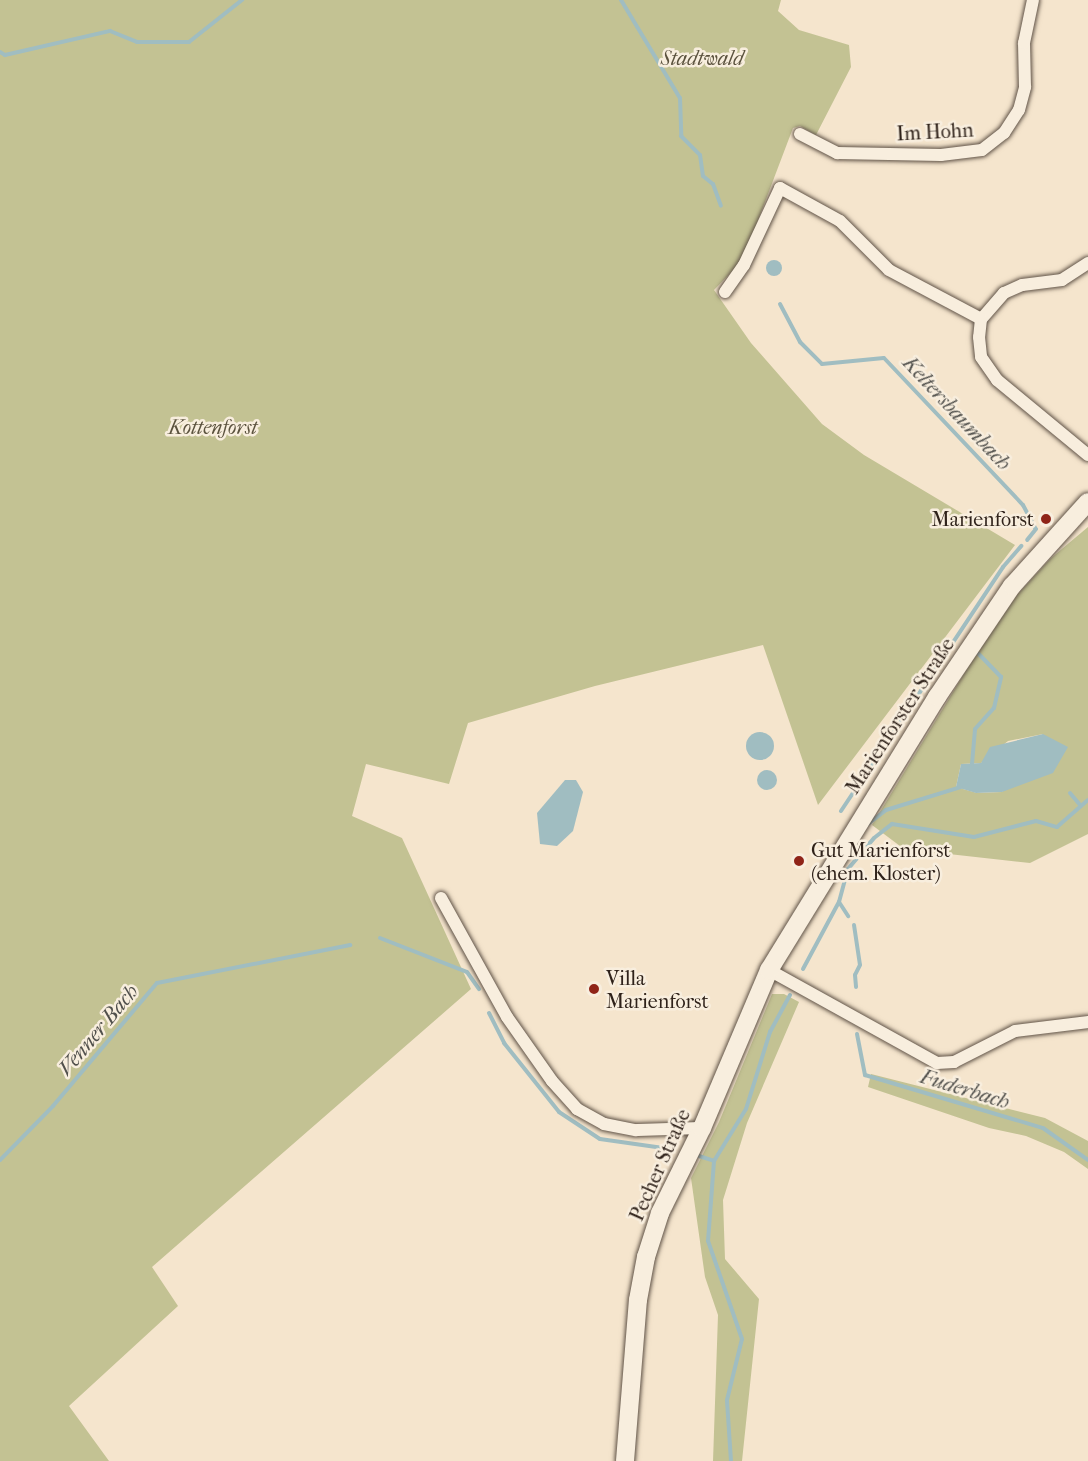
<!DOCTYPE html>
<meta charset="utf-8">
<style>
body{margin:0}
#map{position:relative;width:1088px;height:1461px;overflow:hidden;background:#f5e5cd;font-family:"IM FELL French Canon",serif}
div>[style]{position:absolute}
.green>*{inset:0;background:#c3c293}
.water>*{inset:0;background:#a0bdc1}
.round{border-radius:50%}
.stream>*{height:4px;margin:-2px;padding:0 2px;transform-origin:2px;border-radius:2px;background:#a0bdc1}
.roads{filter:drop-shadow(0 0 2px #605347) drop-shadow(0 0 2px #605347)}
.street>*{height:12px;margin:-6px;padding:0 6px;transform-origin:6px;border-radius:6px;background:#f8eede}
.secondary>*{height:18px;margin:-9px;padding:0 9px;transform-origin:9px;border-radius:9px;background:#f8eede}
.dots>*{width:16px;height:16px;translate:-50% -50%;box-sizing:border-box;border:3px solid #f8eede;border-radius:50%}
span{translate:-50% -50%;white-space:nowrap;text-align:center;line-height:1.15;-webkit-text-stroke:5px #f8eede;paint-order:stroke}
.park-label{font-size:20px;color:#5b523e;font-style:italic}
.street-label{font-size:20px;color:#2f221a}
.poi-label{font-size:20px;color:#2f221a}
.right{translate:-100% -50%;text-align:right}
.left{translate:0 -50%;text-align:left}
.water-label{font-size:21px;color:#51504c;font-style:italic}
</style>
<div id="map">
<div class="green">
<i style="clip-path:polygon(0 0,781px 0,778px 11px,799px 30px,849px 45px,851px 67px,816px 135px,800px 126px,793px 128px,743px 260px,714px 290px,751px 343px,822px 424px,864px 455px,1015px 545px,818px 805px,763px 645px,595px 686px,468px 723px,449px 784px,366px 764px,352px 816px,402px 838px,471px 989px,152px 1267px,178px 1306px,69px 1406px,109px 1461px,0 1461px)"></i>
<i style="clip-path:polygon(evenodd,1088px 527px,1088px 834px,1030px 863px,904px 849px,872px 825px,967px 669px,1017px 595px,1050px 559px,1088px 527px,1043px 734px,1002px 792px,977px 793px,956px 787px,961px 764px,981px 763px,1008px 741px,1043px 734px)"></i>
<i style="clip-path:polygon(772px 994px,784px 994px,799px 1002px,747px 1123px,723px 1200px,725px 1259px,759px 1299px,742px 1461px,713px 1461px,718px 1315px,705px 1277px,691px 1178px,719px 1122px)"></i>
<i style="clip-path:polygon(871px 1074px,1045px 1118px,1088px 1141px,1088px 1169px,1064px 1152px,1026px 1136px,989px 1128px,868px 1087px)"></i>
</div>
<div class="water">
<i class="round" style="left:766px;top:260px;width:16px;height:16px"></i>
<i class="round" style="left:746px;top:732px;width:28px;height:28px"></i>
<i style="clip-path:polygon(1043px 734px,1068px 747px,1053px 773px,1002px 792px,976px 793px,956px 787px,961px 764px,981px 763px,990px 747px)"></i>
<i class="round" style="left:757px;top:770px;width:20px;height:20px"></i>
<i style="clip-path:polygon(565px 780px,576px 780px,583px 792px,573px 831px,557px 846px,540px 844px,537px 813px)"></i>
</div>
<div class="stream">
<i style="left:621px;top:0;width:114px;rotate:59deg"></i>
<i style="left:680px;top:98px;width:38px;rotate:88deg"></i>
<i style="left:681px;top:136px;width:27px;rotate:45deg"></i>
<i style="left:700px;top:155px;width:21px;rotate:82deg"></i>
<i style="left:703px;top:176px;width:13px;rotate:39deg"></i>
<i style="left:713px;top:184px;width:23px;rotate:70deg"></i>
<i style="left:0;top:52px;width:6px;rotate:31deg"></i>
<i style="left:5px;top:55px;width:108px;rotate:-12.9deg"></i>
<i style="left:110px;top:31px;width:29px;rotate:22deg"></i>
<i style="left:137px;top:42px;width:52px"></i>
<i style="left:189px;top:42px;width:68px;rotate:-38.4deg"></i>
<i style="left:780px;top:304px;width:43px;rotate:62.2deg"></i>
<i style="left:800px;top:342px;width:31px;rotate:45deg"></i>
<i style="left:822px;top:364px;width:62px;rotate:-5.5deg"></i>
<i style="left:884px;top:358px;width:202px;rotate:46.6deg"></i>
<i style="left:1023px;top:505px;width:27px;rotate:62deg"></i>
<i style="left:1036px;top:529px;width:14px;rotate:129deg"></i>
<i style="left:972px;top:764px;width:35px;rotate:-85deg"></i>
<i style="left:975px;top:729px;width:28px;rotate:-48deg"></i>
<i style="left:994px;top:708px;width:32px;rotate:-77deg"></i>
<i style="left:1001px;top:677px;width:33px;rotate:-134deg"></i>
<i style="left:1070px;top:793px;width:17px;rotate:50deg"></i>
<i style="left:841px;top:811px;width:293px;rotate:-56.4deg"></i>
<i style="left:1003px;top:567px;width:28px;rotate:-49deg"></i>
<i style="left:868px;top:824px;width:23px;rotate:-38deg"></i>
<i style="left:886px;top:810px;width:78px;rotate:-17deg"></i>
<i style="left:839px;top:902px;width:17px;rotate:57deg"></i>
<i style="left:854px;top:925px;width:40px;rotate:81.5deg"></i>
<i style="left:860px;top:965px;width:11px;rotate:117deg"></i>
<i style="left:855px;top:975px;width:12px;rotate:85deg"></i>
<i style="left:380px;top:938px;width:93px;rotate:21.3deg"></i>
<i style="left:467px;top:972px;width:21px;rotate:55deg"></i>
<i style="left:803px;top:969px;width:76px;rotate:-61.8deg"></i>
<i style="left:839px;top:902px;width:34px;rotate:-75deg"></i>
<i style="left:848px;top:869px;width:40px;rotate:-50deg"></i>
<i style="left:874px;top:838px;width:23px;rotate:-38deg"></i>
<i style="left:892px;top:824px;width:83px;rotate:9deg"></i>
<i style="left:974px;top:837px;width:64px;rotate:-14.5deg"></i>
<i style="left:1036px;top:821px;width:22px;rotate:16deg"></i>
<i style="left:1057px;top:827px;width:41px;rotate:-41.1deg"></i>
<i style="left:489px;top:1013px;width:34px;rotate:63deg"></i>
<i style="left:504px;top:1043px;width:88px;rotate:51.4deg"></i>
<i style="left:559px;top:1112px;width:49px;rotate:33.4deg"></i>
<i style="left:600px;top:1139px;width:71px;rotate:8.1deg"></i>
<i style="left:857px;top:1034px;width:42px;rotate:79deg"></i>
<i style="left:865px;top:1075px;width:186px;rotate:16.6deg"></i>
<i style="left:1043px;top:1128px;width:55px;rotate:35.4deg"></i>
<i style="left:699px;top:1156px;width:16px;rotate:18deg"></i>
<i style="left:0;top:1160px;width:76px;rotate:-45.5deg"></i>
<i style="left:53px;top:1106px;width:161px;rotate:-49.8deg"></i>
<i style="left:157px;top:983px;width:197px;rotate:-11.1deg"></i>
<i style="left:731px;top:1461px;width:61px;rotate:-93.8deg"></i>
<i style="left:727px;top:1400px;width:63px;rotate:-76.2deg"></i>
<i style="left:742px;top:1339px;width:104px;rotate:-109.1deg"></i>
<i style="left:708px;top:1241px;width:80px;rotate:-85.7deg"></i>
<i style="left:714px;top:1161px;width:61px;rotate:-58.4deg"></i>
<i style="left:746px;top:1109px;width:81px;rotate:-72.7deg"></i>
<i style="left:770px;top:1032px;width:42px;rotate:-61.6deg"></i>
</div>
<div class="roads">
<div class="street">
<i style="left:800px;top:134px;width:42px;rotate:27.2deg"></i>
<i style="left:837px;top:153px;width:104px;rotate:1.1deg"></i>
<i style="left:941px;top:155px;width:41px;rotate:-7deg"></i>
<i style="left:982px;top:150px;width:28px;rotate:-38deg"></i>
<i style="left:1004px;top:133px;width:27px;rotate:-57deg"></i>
<i style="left:1019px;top:110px;width:24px;rotate:-75deg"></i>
<i style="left:1025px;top:87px;width:44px;rotate:-91.3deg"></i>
<i style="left:1024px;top:43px;width:44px;rotate:-78.2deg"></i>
<i style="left:1088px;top:263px;width:31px;rotate:147deg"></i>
<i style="left:1062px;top:280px;width:40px;rotate:172.9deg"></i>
<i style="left:1022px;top:285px;width:20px;rotate:156deg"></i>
<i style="left:1004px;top:293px;width:35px;rotate:131deg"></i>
<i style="left:981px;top:319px;width:18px;rotate:96deg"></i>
<i style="left:979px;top:337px;width:20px;rotate:84deg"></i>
<i style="left:981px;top:357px;width:28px;rotate:55deg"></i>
<i style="left:997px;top:380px;width:118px;rotate:39.5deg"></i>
<i style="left:725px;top:292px;width:33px;rotate:-55deg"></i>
<i style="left:744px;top:265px;width:85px;rotate:-64.9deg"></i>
<i style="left:780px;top:188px;width:68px;rotate:28.8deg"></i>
<i style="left:840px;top:221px;width:69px;rotate:45deg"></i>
<i style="left:889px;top:270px;width:104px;rotate:28deg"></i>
<i style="left:441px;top:898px;width:136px;rotate:61deg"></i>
<i style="left:507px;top:1017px;width:78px;rotate:54.9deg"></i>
<i style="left:552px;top:1081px;width:38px;rotate:48deg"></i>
<i style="left:577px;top:1109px;width:31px;rotate:29deg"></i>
<i style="left:604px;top:1124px;width:33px;rotate:11deg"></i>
<i style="left:636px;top:1130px;width:66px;rotate:-1.7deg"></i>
<i style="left:769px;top:970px;width:192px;rotate:29deg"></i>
<i style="left:937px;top:1063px;width:17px;rotate:-3deg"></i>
<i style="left:954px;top:1062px;width:68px;rotate:-26.9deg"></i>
<i style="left:1015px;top:1031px;width:74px;rotate:-7deg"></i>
</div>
<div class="secondary">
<i style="left:625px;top:1461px;width:162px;rotate:-85.4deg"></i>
<i style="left:638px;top:1300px;width:44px;rotate:-79.5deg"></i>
<i style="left:646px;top:1257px;width:46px;rotate:-72.3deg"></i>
<i style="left:660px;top:1213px;width:95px;rotate:-63.7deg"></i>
<i style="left:702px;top:1128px;width:172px;rotate:-67deg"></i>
<i style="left:769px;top:970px;width:321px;rotate:-58.4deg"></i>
<i style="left:937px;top:697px;width:134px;rotate:-56deg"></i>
<i style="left:1012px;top:586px;width:113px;rotate:-47.9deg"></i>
</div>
</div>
<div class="dots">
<i style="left:1046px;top:519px;background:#8f2418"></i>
<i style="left:799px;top:861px;background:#8f2418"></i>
<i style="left:594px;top:989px;background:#8f2418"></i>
</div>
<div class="park-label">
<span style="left:702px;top:58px">Stadtwald</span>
<span style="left:213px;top:427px">Kottenforst</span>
</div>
<div class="street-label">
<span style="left:935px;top:132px;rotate:-3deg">Im Hohn</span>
<span style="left:900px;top:716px;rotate:-57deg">Marienforster Straße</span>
<span style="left:660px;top:1165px;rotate:-66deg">Pecher Straße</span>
</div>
<div class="poi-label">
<span class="right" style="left:1034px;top:519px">Marienforst</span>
<span class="left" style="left:811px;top:862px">Gut Marienforst<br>(ehem. Kloster)</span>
<span class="left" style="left:606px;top:990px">Villa<br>Marienforst</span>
</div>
<div class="water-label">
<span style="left:957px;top:413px;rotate:47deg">Keltersbaumbach</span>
<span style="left:98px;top:1030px;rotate:-50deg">Venner Bach</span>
<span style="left:965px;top:1089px;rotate:17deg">Fuderbach</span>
</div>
</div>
